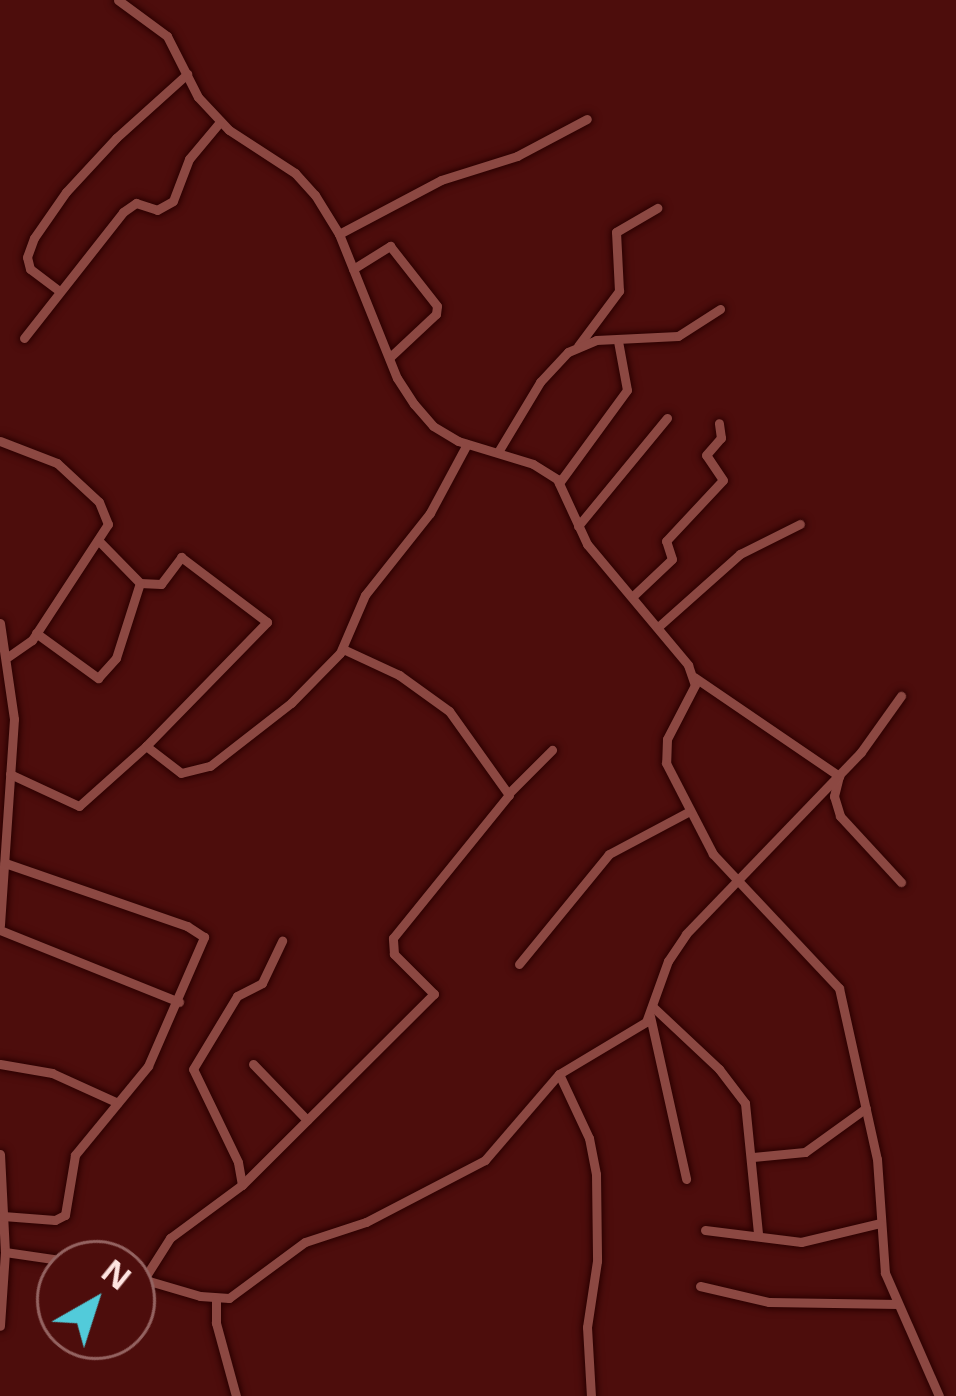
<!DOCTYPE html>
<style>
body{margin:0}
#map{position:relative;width:956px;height:1396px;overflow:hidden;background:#4d0d0c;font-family:"Open Sans",sans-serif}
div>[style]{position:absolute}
.roads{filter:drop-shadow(0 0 3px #2a0001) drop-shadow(0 0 3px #2a0001)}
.street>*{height:9px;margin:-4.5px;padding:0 4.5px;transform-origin:4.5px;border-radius:4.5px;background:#8c4842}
span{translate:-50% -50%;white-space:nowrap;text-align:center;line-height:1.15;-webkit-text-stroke:12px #4d0d0c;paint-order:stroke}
.north{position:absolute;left:36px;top:1240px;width:120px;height:120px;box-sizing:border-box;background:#4d0d0c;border:3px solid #946361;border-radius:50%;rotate:39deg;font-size:33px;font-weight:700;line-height:48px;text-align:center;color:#fee4e1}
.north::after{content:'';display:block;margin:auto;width:42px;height:54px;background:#52cbda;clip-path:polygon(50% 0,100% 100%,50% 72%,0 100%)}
</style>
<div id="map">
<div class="roads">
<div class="street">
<i style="left:118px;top:0;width:61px;rotate:36.3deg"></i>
<i style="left:167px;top:36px;width:68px;rotate:63.1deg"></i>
<i style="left:198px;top:97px;width:45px;rotate:46.8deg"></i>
<i style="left:229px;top:130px;width:79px;rotate:33.1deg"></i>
<i style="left:295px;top:173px;width:30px;rotate:48deg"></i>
<i style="left:315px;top:195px;width:46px;rotate:58.4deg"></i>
<i style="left:339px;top:234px;width:155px;rotate:68.1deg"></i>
<i style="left:397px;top:378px;width:31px;rotate:57deg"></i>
<i style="left:414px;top:404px;width:29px;rotate:49deg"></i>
<i style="left:433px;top:426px;width:29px;rotate:31deg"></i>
<i style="left:458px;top:441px;width:78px;rotate:17deg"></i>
<i style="left:533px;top:464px;width:28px;rotate:32deg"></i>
<i style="left:557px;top:479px;width:72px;rotate:65.2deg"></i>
<i style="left:587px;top:544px;width:158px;rotate:50.1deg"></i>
<i style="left:688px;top:665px;width:21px;rotate:71deg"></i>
<i style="left:695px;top:685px;width:61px;rotate:117.4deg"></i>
<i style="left:667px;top:739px;width:24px;rotate:92deg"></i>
<i style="left:666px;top:763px;width:102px;rotate:62.7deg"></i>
<i style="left:713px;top:854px;width:184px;rotate:46.8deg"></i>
<i style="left:839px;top:988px;width:175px;rotate:77.5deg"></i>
<i style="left:877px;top:1159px;width:114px;rotate:86deg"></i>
<i style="left:885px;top:1273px;width:134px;rotate:66.3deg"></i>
<i style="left:339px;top:234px;width:115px;rotate:-27.9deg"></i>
<i style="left:441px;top:180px;width:80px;rotate:-17.5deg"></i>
<i style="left:517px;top:156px;width:79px;rotate:-27.9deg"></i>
<i style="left:353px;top:269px;width:44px;rotate:-31.9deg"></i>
<i style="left:390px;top:246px;width:76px;rotate:51.9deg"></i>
<i style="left:437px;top:306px;width:8px;rotate:97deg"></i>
<i style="left:436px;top:314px;width:64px;rotate:136.9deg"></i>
<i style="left:58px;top:290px;width:35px;rotate:-143deg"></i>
<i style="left:30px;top:269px;width:12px;rotate:-104deg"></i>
<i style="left:27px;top:257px;width:20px;rotate:-70deg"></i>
<i style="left:34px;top:238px;width:56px;rotate:-55.2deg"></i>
<i style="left:66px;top:192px;width:74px;rotate:-47.2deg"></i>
<i style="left:116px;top:138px;width:96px;rotate:-42deg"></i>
<i style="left:24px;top:338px;width:160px;rotate:-51.8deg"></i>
<i style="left:123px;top:212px;width:16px;rotate:-35deg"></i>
<i style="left:136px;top:203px;width:22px;rotate:18deg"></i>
<i style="left:157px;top:210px;width:18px;rotate:-29deg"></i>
<i style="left:173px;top:201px;width:45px;rotate:-69.1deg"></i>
<i style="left:189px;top:159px;width:48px;rotate:-50deg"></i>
<i style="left:578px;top:346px;width:69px;rotate:-53.3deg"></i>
<i style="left:619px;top:291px;width:59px;rotate:-92.9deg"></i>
<i style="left:616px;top:232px;width:48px;rotate:-30.3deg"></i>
<i style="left:0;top:441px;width:61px;rotate:21.1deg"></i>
<i style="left:57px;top:463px;width:57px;rotate:42.9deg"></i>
<i style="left:99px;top:502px;width:24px;rotate:68deg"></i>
<i style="left:108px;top:524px;width:139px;rotate:123.2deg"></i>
<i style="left:32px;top:640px;width:29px;rotate:145deg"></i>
<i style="left:498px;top:452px;width:82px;rotate:-59deg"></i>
<i style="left:540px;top:382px;width:41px;rotate:-47deg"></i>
<i style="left:568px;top:352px;width:30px;rotate:-23deg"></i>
<i style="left:596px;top:340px;width:82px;rotate:-2.8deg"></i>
<i style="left:678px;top:336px;width:50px;rotate:-32.7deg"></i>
<i style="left:559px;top:483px;width:115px;rotate:-53.8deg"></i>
<i style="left:627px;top:390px;width:50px;rotate:-100.4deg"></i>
<i style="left:578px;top:526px;width:140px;rotate:-50.5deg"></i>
<i style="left:140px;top:583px;width:21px;rotate:3deg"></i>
<i style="left:161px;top:584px;width:34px;rotate:-53deg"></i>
<i style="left:181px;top:557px;width:108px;rotate:37.1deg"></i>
<i style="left:267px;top:622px;width:173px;rotate:134.3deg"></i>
<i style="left:632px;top:597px;width:55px;rotate:-43.5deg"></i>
<i style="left:672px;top:559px;width:19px;rotate:-108deg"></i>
<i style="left:666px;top:541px;width:83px;rotate:-46.9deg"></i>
<i style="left:723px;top:480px;width:30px;rotate:-124deg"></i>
<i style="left:706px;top:455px;width:23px;rotate:-49deg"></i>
<i style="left:721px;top:438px;width:15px;rotate:-98deg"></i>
<i style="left:0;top:623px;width:97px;rotate:81.7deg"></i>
<i style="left:14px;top:719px;width:207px;rotate:93.9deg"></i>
<i style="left:658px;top:627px;width:110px;rotate:-41.7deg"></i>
<i style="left:740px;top:554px;width:67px;rotate:-26.6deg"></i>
<i style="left:36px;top:633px;width:77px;rotate:36deg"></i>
<i style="left:98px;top:678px;width:27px;rotate:-48deg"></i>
<i style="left:116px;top:658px;width:79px;rotate:-72.3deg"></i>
<i style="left:140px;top:583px;width:60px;rotate:-134.3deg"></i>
<i style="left:694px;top:677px;width:176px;rotate:34.3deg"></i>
<i style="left:839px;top:776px;width:21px;rotate:104deg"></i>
<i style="left:834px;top:796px;width:21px;rotate:73deg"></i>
<i style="left:840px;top:816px;width:90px;rotate:47.3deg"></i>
<i style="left:10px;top:774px;width:76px;rotate:24.9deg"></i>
<i style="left:79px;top:806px;width:90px;rotate:-41.8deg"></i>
<i style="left:146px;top:746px;width:44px;rotate:37.6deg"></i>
<i style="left:181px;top:773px;width:30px;rotate:-14deg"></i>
<i style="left:210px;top:766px;width:103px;rotate:-37.9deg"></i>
<i style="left:291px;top:703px;width:70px;rotate:-45.6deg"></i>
<i style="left:340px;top:653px;width:63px;rotate:-66.7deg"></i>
<i style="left:365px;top:595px;width:105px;rotate:-51.6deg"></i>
<i style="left:430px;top:513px;width:78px;rotate:-61.8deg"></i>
<i style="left:509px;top:793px;width:61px;rotate:-45deg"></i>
<i style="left:0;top:930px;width:193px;rotate:21.9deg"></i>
<i style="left:519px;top:964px;width:142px;rotate:-50.7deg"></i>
<i style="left:609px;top:854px;width:89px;rotate:-28deg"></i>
<i style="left:653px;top:1007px;width:91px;rotate:43.2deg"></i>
<i style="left:719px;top:1069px;width:43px;rotate:52.6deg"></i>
<i style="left:745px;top:1103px;width:131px;rotate:84.3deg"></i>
<i style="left:650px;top:1016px;width:167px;rotate:77.5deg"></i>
<i style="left:0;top:1064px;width:53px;rotate:9.8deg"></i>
<i style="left:52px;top:1073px;width:72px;rotate:24.4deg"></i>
<i style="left:253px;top:1064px;width:78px;rotate:46deg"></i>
<i style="left:559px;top:1074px;width:71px;rotate:64.9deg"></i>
<i style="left:589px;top:1138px;width:37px;rotate:79deg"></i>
<i style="left:596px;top:1174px;width:87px;rotate:89.3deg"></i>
<i style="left:597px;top:1261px;width:67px;rotate:98.6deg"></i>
<i style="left:587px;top:1327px;width:69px;rotate:86.7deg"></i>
<i style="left:0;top:1154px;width:98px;rotate:87.1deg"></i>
<i style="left:5px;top:1252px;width:74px;rotate:93.9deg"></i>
<i style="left:753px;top:1157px;width:52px;rotate:-5.5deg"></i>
<i style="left:805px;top:1152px;width:75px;rotate:-35.8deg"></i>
<i style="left:242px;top:1185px;width:23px;rotate:-100deg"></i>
<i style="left:238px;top:1162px;width:103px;rotate:-115.8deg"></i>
<i style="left:193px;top:1069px;width:85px;rotate:-58.9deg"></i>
<i style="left:237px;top:996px;width:28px;rotate:-27deg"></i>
<i style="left:262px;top:983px;width:47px;rotate:-64.5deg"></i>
<i style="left:3px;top:1216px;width:52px;rotate:4.4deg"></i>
<i style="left:55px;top:1220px;width:11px;rotate:-27deg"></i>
<i style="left:65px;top:1215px;width:61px;rotate:-80.5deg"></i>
<i style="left:75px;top:1155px;width:115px;rotate:-50.6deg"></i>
<i style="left:148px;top:1066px;width:141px;rotate:-66.5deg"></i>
<i style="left:204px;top:937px;width:20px;rotate:-147deg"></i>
<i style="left:187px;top:926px;width:193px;rotate:-160.9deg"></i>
<i style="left:705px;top:1230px;width:97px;rotate:7.1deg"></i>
<i style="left:801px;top:1242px;width:81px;rotate:-13.5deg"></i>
<i style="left:5px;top:1252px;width:83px;rotate:8.3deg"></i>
<i style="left:132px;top:1276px;width:71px;rotate:16.4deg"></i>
<i style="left:200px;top:1296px;width:29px;rotate:4deg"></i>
<i style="left:229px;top:1298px;width:94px;rotate:-36.4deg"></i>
<i style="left:305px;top:1242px;width:64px;rotate:-18.2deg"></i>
<i style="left:366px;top:1222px;width:134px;rotate:-27.5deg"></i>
<i style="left:485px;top:1160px;width:113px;rotate:-49.3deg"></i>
<i style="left:559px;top:1074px;width:101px;rotate:-30.9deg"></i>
<i style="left:646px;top:1022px;width:65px;rotate:-70.2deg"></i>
<i style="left:668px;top:961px;width:32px;rotate:-56deg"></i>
<i style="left:686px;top:934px;width:252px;rotate:-46.1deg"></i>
<i style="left:861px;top:752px;width:69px;rotate:-54.5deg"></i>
<i style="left:144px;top:1279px;width:49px;rotate:-57.6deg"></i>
<i style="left:170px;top:1238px;width:89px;rotate:-36.4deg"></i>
<i style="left:242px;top:1185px;width:271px;rotate:-44.9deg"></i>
<i style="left:434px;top:994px;width:57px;rotate:-135deg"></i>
<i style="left:394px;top:954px;width:16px;rotate:-94deg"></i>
<i style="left:393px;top:938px;width:184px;rotate:-51deg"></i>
<i style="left:509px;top:795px;width:103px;rotate:-125.5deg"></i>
<i style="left:449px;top:711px;width:62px;rotate:-144.2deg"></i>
<i style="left:399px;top:675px;width:62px;rotate:-155.1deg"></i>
<i style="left:700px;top:1286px;width:71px;rotate:13.1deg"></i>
<i style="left:769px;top:1302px;width:129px;rotate:0.9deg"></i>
<i style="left:216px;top:1299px;width:24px;rotate:90deg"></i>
<i style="left:216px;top:1323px;width:76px;rotate:74.7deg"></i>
</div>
</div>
<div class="north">N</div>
</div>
